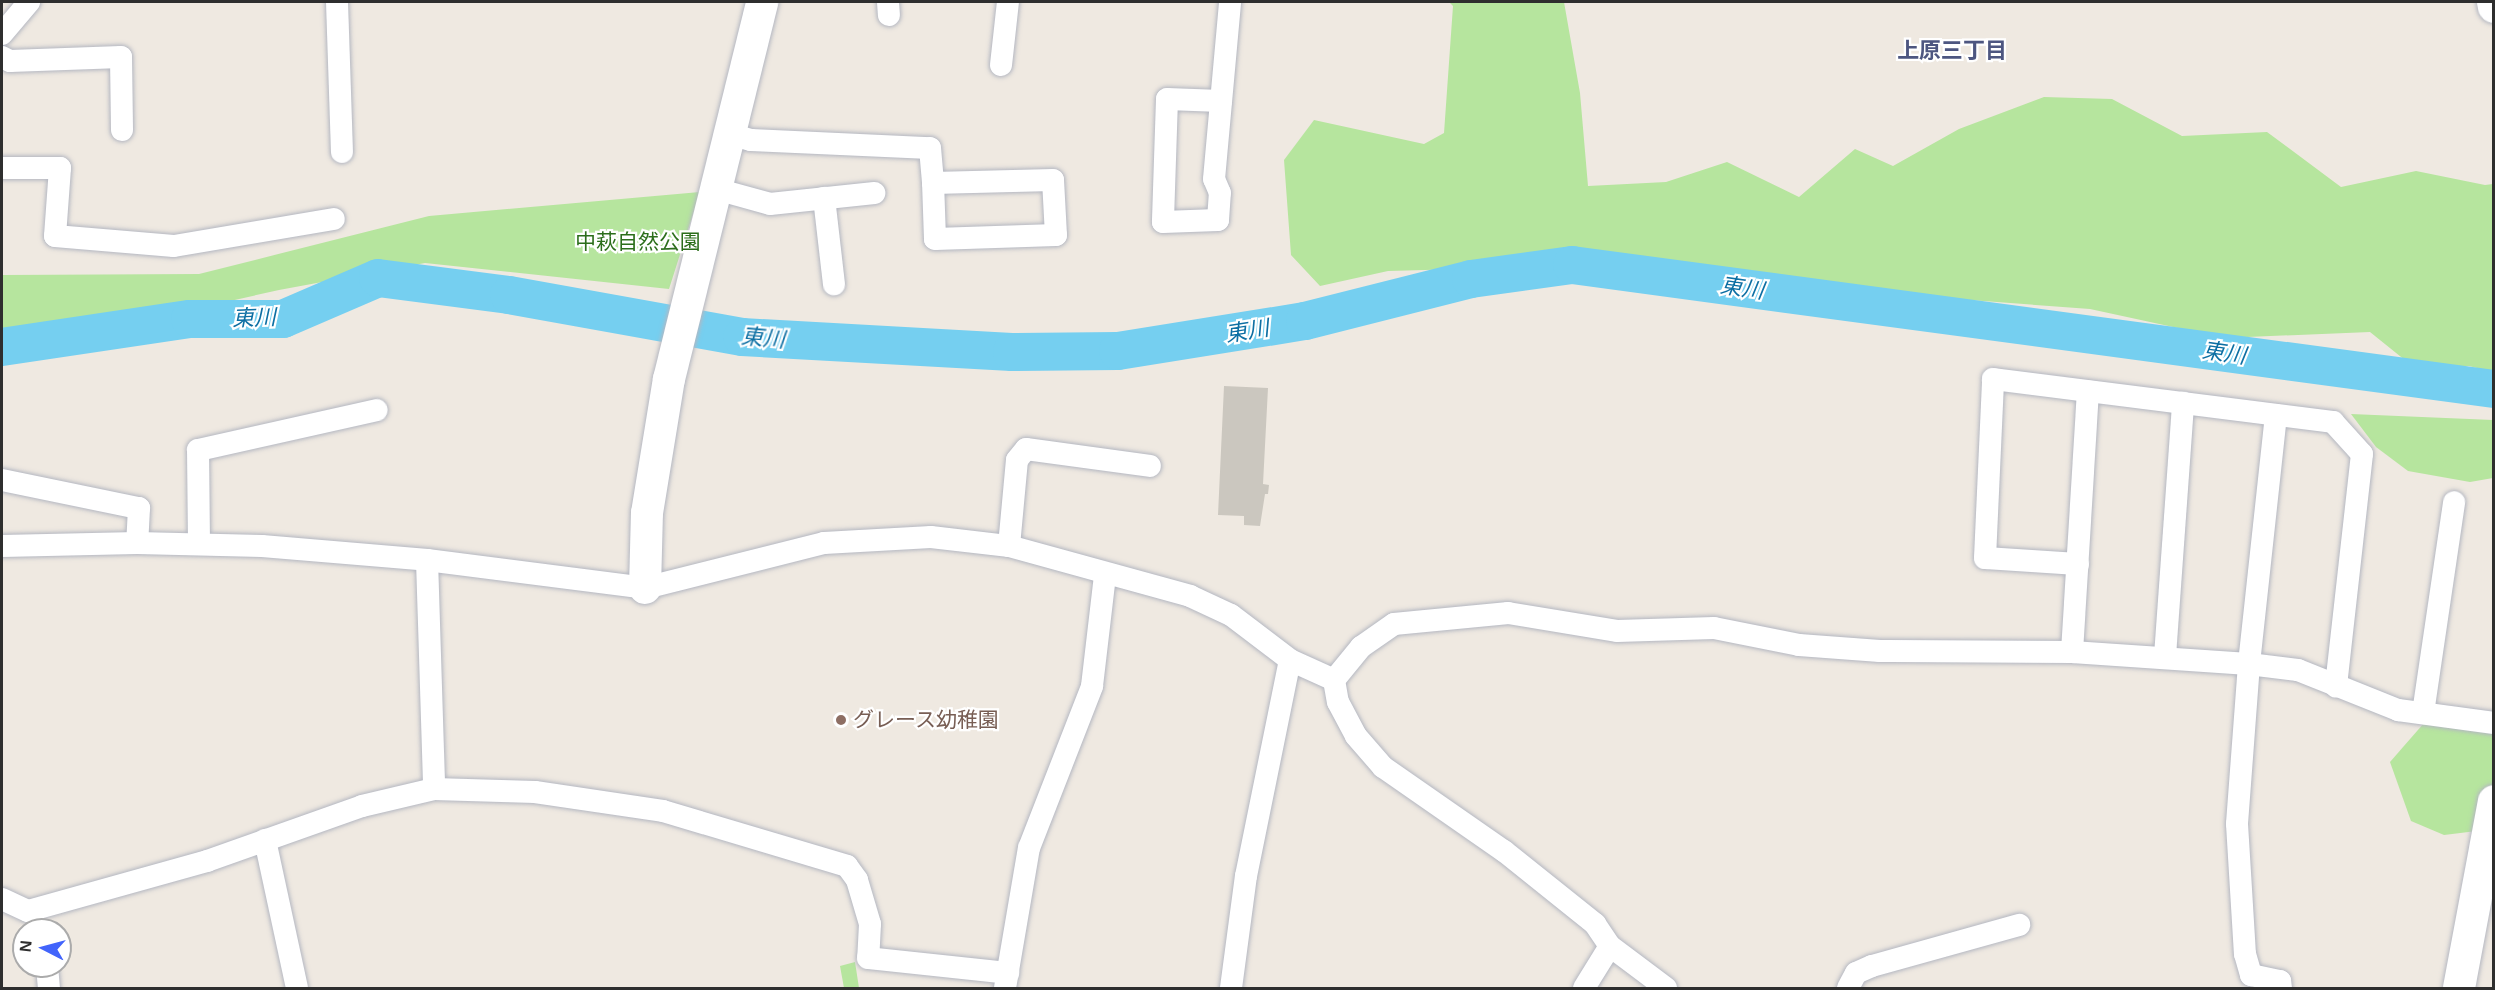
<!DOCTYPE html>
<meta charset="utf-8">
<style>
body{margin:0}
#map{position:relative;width:2495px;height:990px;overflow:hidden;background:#efe9e1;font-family:Helvetica,"Noto Sans JP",sans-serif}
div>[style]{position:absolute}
.green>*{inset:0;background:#b6e59e}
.river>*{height:38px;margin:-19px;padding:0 19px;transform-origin:19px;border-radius:19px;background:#75cff0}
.building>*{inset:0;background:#cbc7bf}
.roads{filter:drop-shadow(0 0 2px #b4b7c1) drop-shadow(0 0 2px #b4b7c1)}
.street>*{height:22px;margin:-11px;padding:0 11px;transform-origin:11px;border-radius:11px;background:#fff}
.secondary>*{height:32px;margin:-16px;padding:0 16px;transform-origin:16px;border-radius:16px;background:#fff}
.dots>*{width:16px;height:16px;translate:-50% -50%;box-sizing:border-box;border:3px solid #fff;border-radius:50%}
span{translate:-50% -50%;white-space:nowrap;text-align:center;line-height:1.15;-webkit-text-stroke:4.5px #fff;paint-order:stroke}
.park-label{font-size:21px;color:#2c6e1b}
.education-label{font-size:21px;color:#785e54}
.left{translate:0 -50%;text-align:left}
.neighbourhood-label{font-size:22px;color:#4d5680;font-weight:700}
.water-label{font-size:22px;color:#0d6fa3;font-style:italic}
.frame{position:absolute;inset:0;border:3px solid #2e2e2e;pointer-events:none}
.north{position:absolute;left:12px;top:918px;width:60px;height:60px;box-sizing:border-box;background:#fff;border:2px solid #ababab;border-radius:50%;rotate:276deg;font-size:16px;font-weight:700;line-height:24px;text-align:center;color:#2e2e2e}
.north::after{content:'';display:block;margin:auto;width:21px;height:27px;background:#4264fb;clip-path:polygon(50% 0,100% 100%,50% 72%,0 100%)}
</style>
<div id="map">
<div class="green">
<i style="clip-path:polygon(1449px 2px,1564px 2px,1580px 93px,1588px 186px,1666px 182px,1727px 162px,1799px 197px,1855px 149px,1893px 166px,1959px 129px,2044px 97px,2112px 99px,2182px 136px,2267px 132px,2341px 187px,2416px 171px,2485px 185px,2493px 184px,2493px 372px,2469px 366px,2416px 369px,2370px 332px,2224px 338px,2090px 309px,1943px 298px,1641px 264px,1388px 271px,1320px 286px,1291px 255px,1284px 160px,1314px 120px,1424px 144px,1444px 133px,1453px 6px)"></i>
<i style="clip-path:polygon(700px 192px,669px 289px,425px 263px,279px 290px,136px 322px,2px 336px,2px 275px,199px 274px,429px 216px)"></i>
<i style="clip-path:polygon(2351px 414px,2493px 420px,2493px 478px,2470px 482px,2408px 471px,2376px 447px)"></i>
<i style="clip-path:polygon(2431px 715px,2493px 720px,2493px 829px,2444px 835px,2411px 821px,2390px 762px)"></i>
<i style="clip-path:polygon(855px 962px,859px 988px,844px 988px,840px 966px)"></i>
</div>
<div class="river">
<i style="left:2px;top:347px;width:190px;rotate:-8.5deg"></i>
<i style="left:190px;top:319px;width:93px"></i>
<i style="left:283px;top:319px;width:103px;rotate:-23.3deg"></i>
<i style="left:378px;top:278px;width:132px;rotate:7.4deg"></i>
<i style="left:509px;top:295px;width:237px;rotate:10.2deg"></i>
<i style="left:742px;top:337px;width:270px;rotate:3.2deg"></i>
<i style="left:1012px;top:352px;width:106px;rotate:-0.5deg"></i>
<i style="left:1118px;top:351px;width:189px;rotate:-9.1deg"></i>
<i style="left:1305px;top:321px;width:171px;rotate:-14.2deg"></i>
<i style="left:1471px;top:279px;width:102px;rotate:-7.9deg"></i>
<i style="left:1572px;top:265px;width:930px;rotate:7.66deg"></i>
</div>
<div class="building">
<i style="clip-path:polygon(1224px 386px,1268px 388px,1263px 484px,1269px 485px,1268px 494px,1265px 494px,1260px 526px,1244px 525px,1244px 516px,1218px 515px)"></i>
</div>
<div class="roads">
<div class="street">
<i style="left:337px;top:2px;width:150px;rotate:88.1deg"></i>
<i style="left:888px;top:2px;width:13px;rotate:86deg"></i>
<i style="left:2px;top:34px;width:42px;rotate:-49.8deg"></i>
<i style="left:2px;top:57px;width:9px;rotate:27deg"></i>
<i style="left:10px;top:61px;width:111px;rotate:-2.1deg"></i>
<i style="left:121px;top:57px;width:73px;rotate:89.2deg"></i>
<i style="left:1001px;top:65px;width:63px;rotate:-83.7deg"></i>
<i style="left:1221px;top:101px;width:54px;rotate:-177.9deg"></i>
<i style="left:1167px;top:99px;width:123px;rotate:91.9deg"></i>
<i style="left:1163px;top:222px;width:55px;rotate:-2.1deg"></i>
<i style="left:1218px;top:220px;width:27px;rotate:-86deg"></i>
<i style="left:1220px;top:193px;width:15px;rotate:-113deg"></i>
<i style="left:1214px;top:179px;width:178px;rotate:-84.8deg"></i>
<i style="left:730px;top:134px;width:22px;rotate:16deg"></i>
<i style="left:751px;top:140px;width:179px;rotate:2.6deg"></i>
<i style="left:930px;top:148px;width:35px;rotate:85deg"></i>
<i style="left:933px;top:183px;width:120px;rotate:-1.4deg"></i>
<i style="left:1053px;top:180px;width:55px;rotate:86.9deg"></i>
<i style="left:1056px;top:235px;width:121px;rotate:178.1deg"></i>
<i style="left:935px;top:239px;width:56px;rotate:-92deg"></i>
<i style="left:2px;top:168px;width:58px"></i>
<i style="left:60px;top:168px;width:68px;rotate:94.2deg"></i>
<i style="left:55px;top:236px;width:119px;rotate:4.8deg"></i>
<i style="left:174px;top:246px;width:162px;rotate:-9.6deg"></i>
<i style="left:716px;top:189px;width:56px;rotate:15.5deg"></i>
<i style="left:770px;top:204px;width:105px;rotate:-6deg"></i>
<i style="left:824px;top:198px;width:87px;rotate:83.4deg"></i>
<i style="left:2276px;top:415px;width:250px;rotate:96.2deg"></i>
<i style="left:2249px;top:664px;width:160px;rotate:94.3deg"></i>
<i style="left:2237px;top:824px;width:130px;rotate:86.5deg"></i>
<i style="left:2245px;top:954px;width:22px;rotate:74deg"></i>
<i style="left:2251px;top:975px;width:30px;rotate:12deg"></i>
<i style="left:2280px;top:981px;width:7px;rotate:82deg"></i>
<i style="left:2px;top:480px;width:140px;rotate:11.6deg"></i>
<i style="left:139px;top:508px;width:35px;rotate:93deg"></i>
<i style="left:199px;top:544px;width:94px;rotate:-90.6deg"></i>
<i style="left:198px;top:450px;width:183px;rotate:-12.6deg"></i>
<i style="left:2px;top:546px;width:135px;rotate:-1.3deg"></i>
<i style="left:137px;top:543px;width:125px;rotate:1.4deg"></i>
<i style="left:262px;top:546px;width:166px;rotate:4.8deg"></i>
<i style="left:427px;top:560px;width:220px;rotate:7.3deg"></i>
<i style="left:645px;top:588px;width:185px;rotate:-14.1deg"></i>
<i style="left:824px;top:543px;width:107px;rotate:-3.2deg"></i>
<i style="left:931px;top:537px;width:79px;rotate:6.6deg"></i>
<i style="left:1009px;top:546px;width:188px;rotate:15.4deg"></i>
<i style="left:1190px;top:596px;width:45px;rotate:24.9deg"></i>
<i style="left:1231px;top:615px;width:74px;rotate:37.3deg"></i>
<i style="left:1290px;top:660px;width:48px;rotate:24.4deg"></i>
<i style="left:1334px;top:680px;width:22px;rotate:80deg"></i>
<i style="left:1338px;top:702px;width:38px;rotate:62deg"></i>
<i style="left:1356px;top:736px;width:41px;rotate:48.9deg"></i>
<i style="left:1383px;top:767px;width:147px;rotate:34.8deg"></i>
<i style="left:1504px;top:851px;width:117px;rotate:38.7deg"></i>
<i style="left:1595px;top:924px;width:27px;rotate:56deg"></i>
<i style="left:1610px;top:946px;width:70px;rotate:36.9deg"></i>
<i style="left:1009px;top:546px;width:86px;rotate:-84.7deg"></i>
<i style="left:1017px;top:460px;width:14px;rotate:-51deg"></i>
<i style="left:1026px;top:449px;width:125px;rotate:7.8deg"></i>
<i style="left:427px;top:560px;width:229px;rotate:88.2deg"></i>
<i style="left:2078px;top:564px;width:93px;rotate:-176.3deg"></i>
<i style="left:1985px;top:558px;width:179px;rotate:-87.4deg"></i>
<i style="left:1993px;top:379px;width:343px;rotate:7.2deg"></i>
<i style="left:2333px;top:422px;width:43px;rotate:47.8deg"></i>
<i style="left:2362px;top:454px;width:234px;rotate:96.4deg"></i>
<i style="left:2072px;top:652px;width:261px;rotate:-86.5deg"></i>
<i style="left:2165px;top:656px;width:254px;rotate:-85.9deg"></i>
<i style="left:1334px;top:680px;width:43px;rotate:-50.7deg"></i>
<i style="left:1361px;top:647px;width:40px;rotate:-34.9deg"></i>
<i style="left:1394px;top:624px;width:115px;rotate:-5.5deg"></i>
<i style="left:1508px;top:613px;width:110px;rotate:9.4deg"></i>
<i style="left:1617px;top:631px;width:97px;rotate:-1.8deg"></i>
<i style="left:1714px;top:628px;width:87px;rotate:11.3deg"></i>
<i style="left:1799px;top:645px;width:81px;rotate:4.2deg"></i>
<i style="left:1880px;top:651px;width:192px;rotate:0.3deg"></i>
<i style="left:2072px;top:652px;width:177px;rotate:3.9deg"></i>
<i style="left:2249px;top:664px;width:49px;rotate:7deg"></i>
<i style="left:2298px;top:670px;width:108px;rotate:21.8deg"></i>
<i style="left:2398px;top:710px;width:97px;rotate:7.7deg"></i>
<i style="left:2423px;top:713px;width:213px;rotate:-81.6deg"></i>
<i style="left:265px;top:840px;width:151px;rotate:77.8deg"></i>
<i style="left:2px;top:899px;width:29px;rotate:25deg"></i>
<i style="left:28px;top:911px;width:186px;rotate:-15.6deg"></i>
<i style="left:207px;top:861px;width:164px;rotate:-19.5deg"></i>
<i style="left:362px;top:806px;width:74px;rotate:-13.3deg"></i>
<i style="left:434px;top:789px;width:101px;rotate:1.7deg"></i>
<i style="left:535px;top:792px;width:129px;rotate:8.4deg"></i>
<i style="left:663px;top:811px;width:192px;rotate:16.6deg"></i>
<i style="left:847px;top:866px;width:17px;rotate:54deg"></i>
<i style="left:857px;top:880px;width:46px;rotate:73.5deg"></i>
<i style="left:870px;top:924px;width:34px;rotate:93deg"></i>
<i style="left:868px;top:958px;width:141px;rotate:6.1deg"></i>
<i style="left:47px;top:966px;width:22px;rotate:85deg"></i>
<i style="left:1005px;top:988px;width:142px;rotate:-80.3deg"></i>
<i style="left:1029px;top:848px;width:174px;rotate:-68.7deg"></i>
<i style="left:1092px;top:686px;width:112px;rotate:-83.3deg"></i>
<i style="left:1231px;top:988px;width:113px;rotate:-82.4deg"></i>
<i style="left:1246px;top:876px;width:220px;rotate:-78.5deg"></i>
<i style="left:1584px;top:988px;width:49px;rotate:-58.2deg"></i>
<i style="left:1848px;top:988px;width:17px;rotate:-62deg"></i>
<i style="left:1856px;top:973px;width:17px;rotate:-24deg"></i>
<i style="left:1872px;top:966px;width:153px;rotate:-15.6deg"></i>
</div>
<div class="secondary">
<i style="left:2493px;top:2px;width:5px;rotate:79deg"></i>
<i style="left:645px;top:588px;width:75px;rotate:-88.5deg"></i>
<i style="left:647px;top:513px;width:136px;rotate:-80.7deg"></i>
<i style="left:669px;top:379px;width:388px;rotate:-76.1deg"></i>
<i style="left:2459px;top:988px;width:190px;rotate:-79.4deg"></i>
</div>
</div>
<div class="dots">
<i style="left:841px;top:720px;background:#8d6e63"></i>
</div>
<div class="park-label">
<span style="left:638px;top:242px">中萩自然公園</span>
</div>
<div class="education-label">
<span class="left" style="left:853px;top:720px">グレース幼稚園</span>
</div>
<div class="neighbourhood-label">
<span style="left:1952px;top:51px">上原三丁目</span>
</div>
<div class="water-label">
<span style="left:1742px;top:288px;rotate:8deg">東川</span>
<span style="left:254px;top:318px;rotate:-2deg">東川</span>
<span style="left:1247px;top:331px;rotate:-9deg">東川</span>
<span style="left:763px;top:338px;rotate:5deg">東川</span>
<span style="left:2224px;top:353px;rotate:8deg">東川</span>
</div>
<div class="frame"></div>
<div class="north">N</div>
</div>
